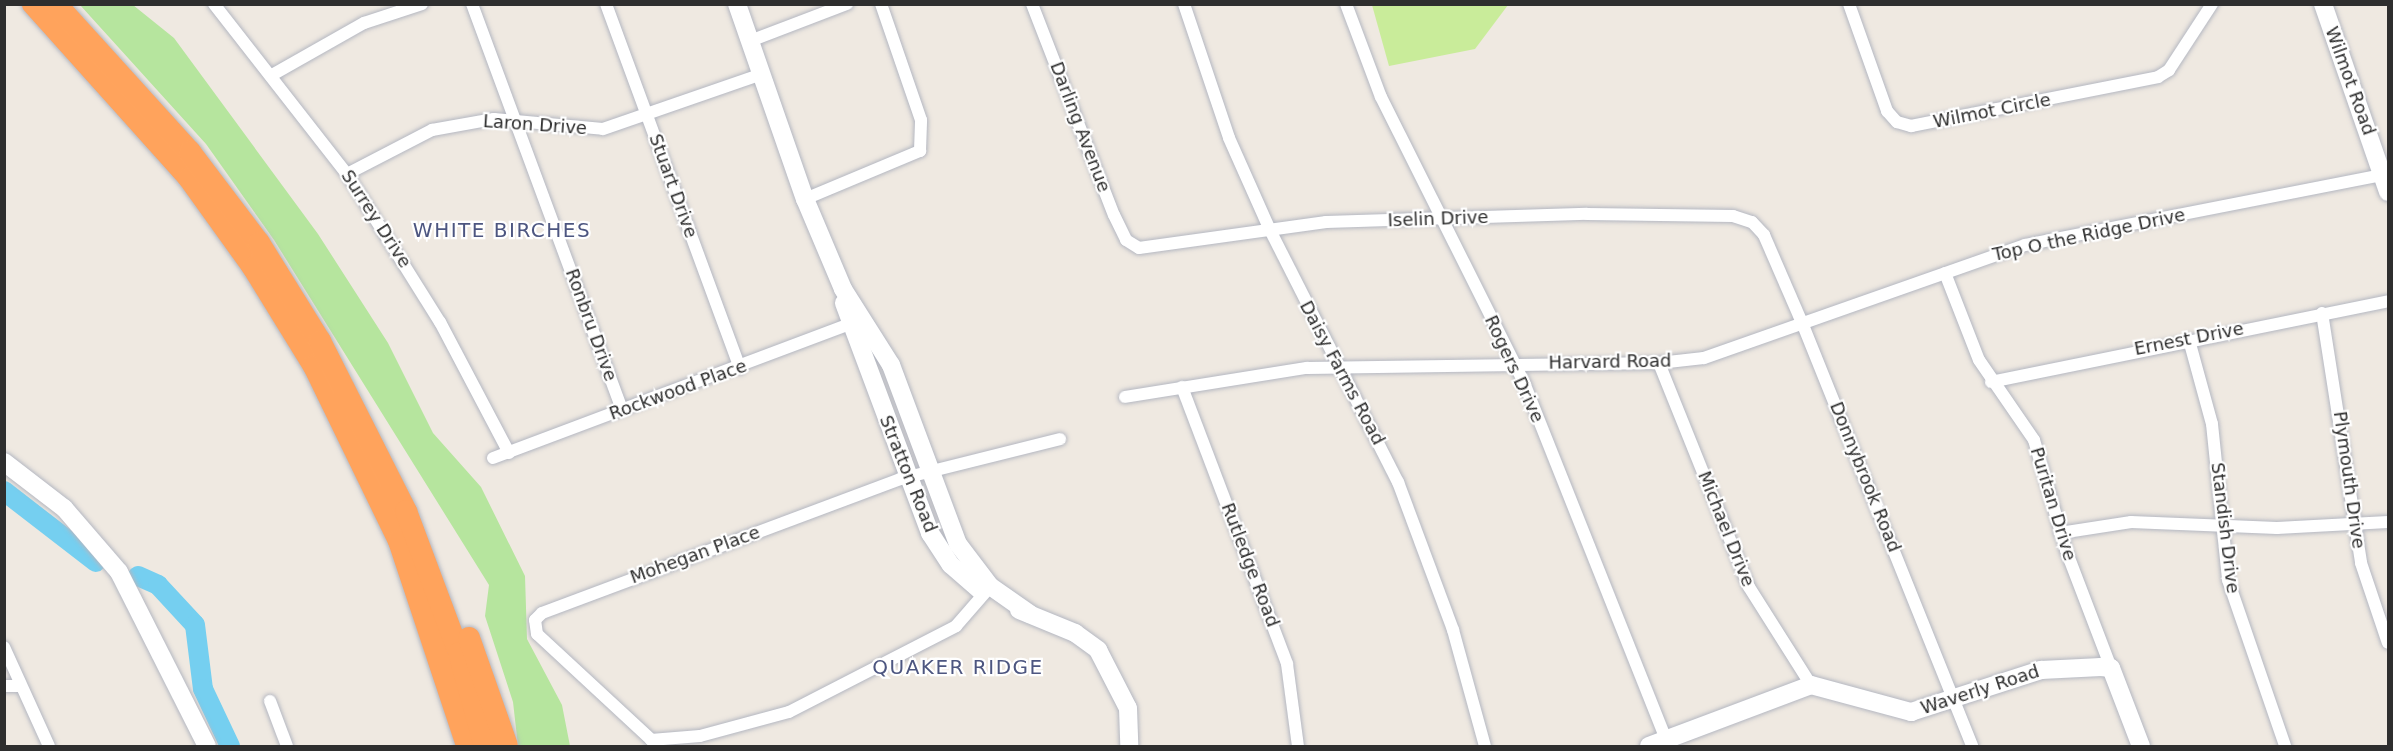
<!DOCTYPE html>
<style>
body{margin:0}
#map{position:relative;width:2393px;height:751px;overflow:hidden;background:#efe9e1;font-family:"DejaVu Sans",sans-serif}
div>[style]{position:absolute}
.green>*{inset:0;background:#b6e59e}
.pitch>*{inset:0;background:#c9ec9a}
.river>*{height:20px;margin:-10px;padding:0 10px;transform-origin:10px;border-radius:10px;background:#75cff0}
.roads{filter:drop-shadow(0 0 2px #b4b7c1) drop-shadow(0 0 2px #b4b7c1)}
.street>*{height:12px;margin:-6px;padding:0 6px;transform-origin:6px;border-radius:6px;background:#fff}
.secondary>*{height:18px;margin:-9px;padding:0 9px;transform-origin:9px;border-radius:9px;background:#fff}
.highway>*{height:22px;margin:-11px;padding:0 11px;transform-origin:11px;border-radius:11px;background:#ffa35c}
span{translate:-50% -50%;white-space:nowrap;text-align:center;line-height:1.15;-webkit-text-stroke:4.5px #fff;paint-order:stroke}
.street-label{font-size:18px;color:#2e2e2e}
.neighbourhood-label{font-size:20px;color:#4d5680;letter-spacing:1.5px}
.frame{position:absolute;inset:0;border:6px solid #2e2e2e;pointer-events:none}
</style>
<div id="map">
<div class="green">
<i style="clip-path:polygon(80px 5px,133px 5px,174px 38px,318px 234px,388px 343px,433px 433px,481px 487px,525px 576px,527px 639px,562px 705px,570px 746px,518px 746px,513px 702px,485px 616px,489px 585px,274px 240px,206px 144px)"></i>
</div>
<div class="pitch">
<i style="clip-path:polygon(1372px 5px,1372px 4px,1508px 5px,1475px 49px,1389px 66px)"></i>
</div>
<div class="river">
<i style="left:4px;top:491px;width:116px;rotate:37.7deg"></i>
<i style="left:138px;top:576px;width:22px;rotate:24deg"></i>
<i style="left:158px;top:585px;width:54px;rotate:47.2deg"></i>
<i style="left:195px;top:625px;width:64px;rotate:82.9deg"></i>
<i style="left:203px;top:689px;width:63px;rotate:64.7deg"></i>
</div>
<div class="roads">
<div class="street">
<i style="left:214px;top:4px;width:216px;rotate:52deg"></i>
<i style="left:347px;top:174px;width:175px;rotate:57.9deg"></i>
<i style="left:440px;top:322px;width:148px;rotate:62.2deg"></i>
<i style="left:472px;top:4px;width:433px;rotate:69.7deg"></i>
<i style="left:606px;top:4px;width:388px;rotate:69.8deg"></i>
<i style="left:1032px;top:4px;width:226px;rotate:68.8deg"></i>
<i style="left:1114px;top:215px;width:28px;rotate:64deg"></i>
<i style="left:1126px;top:240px;width:15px;rotate:32deg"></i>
<i style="left:1139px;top:248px;width:189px;rotate:-7.9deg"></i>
<i style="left:1326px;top:222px;width:261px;rotate:-1.8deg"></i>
<i style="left:1587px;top:214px;width:146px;rotate:0.8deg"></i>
<i style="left:1733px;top:216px;width:20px;rotate:18deg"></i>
<i style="left:1752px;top:222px;width:18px;rotate:47deg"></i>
<i style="left:1764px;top:235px;width:98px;rotate:66.6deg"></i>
<i style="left:1803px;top:325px;width:454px;rotate:68.1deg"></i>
<i style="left:1184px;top:4px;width:141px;rotate:71.4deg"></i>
<i style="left:1229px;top:138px;width:101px;rotate:66deg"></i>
<i style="left:1270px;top:230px;width:283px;rotate:63.1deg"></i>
<i style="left:1398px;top:482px;width:158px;rotate:69.6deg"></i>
<i style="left:1453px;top:630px;width:120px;rotate:74.6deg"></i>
<i style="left:1346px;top:4px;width:99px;rotate:69.4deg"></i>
<i style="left:1381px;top:97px;width:322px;rotate:63.4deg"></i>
<i style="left:1525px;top:385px;width:382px;rotate:68.3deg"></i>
<i style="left:1849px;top:4px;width:114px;rotate:70.4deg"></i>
<i style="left:1887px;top:111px;width:15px;rotate:48deg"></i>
<i style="left:1897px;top:122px;width:15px;rotate:16deg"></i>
<i style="left:1911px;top:126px;width:252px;rotate:-11.2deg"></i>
<i style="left:2158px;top:77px;width:13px;rotate:-32deg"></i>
<i style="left:2169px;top:70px;width:79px;rotate:-56.9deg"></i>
<i style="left:750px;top:41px;width:104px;rotate:-20.9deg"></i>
<i style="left:272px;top:75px;width:106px;rotate:-29.5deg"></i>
<i style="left:364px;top:23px;width:61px;rotate:-18.1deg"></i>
<i style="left:347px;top:174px;width:96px;rotate:-27.4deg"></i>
<i style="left:432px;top:130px;width:63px;rotate:-10.1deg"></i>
<i style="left:494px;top:119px;width:109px;rotate:5.2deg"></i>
<i style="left:603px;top:129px;width:168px;rotate:-19.1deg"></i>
<i style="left:805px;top:199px;width:125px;rotate:-22.7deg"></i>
<i style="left:920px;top:151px;width:31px;rotate:-88deg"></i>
<i style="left:921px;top:120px;width:123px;rotate:-109deg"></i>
<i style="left:1945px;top:273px;width:93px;rotate:68.7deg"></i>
<i style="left:1979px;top:360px;width:97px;rotate:55.5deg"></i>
<i style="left:2034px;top:440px;width:115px;rotate:73.8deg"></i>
<i style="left:2066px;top:550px;width:126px;rotate:69.1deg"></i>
<i style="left:2322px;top:313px;width:253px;rotate:81.1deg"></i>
<i style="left:2361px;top:563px;width:84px;rotate:71.4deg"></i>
<i style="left:2189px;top:340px;width:87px;rotate:74.7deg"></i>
<i style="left:2212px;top:424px;width:157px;rotate:84.1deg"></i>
<i style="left:2228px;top:580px;width:176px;rotate:71deg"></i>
<i style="left:1659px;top:363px;width:241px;rotate:68.1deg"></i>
<i style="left:1749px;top:587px;width:116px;rotate:57.7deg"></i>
<i style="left:1991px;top:382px;width:405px;rotate:-11.5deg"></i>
<i style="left:1182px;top:387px;width:296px;rotate:69.2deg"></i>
<i style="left:1287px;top:664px;width:83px;rotate:82.4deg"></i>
<i style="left:1125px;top:397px;width:184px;rotate:-9.1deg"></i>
<i style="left:1307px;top:368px;width:352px;rotate:-0.8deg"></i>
<i style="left:1659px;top:363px;width:45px;rotate:-6.3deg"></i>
<i style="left:1704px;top:358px;width:340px;rotate:-19.4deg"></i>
<i style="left:2025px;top:245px;width:365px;rotate:-11.1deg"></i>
<i style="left:493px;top:458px;width:390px;rotate:-20.6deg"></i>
<i style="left:2060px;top:533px;width:72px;rotate:-8.8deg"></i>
<i style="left:2131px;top:522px;width:146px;rotate:2.4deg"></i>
<i style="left:2277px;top:528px;width:111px;rotate:-3.1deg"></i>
<i style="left:4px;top:647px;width:109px;rotate:65.6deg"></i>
<i style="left:4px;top:686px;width:17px"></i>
<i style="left:270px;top:701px;width:48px;rotate:69.3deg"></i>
<i style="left:651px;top:740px;width:49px;rotate:-4.7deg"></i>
<i style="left:700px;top:736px;width:92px;rotate:-15.1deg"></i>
<i style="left:789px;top:712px;width:188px;rotate:-27.2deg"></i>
<i style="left:956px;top:626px;width:52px;rotate:-48.9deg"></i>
<i style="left:658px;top:746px;width:165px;rotate:-137.2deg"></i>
<i style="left:537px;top:634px;width:14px;rotate:-98deg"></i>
<i style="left:535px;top:620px;width:10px;rotate:-45deg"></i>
<i style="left:542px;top:613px;width:382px;rotate:-20.5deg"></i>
<i style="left:900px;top:479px;width:165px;rotate:-14deg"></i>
</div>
<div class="secondary">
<i style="left:737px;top:4px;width:207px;rotate:70.8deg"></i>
<i style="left:805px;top:199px;width:98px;rotate:67.1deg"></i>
<i style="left:843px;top:289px;width:90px;rotate:57.7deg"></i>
<i style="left:891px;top:365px;width:191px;rotate:69.5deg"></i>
<i style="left:958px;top:544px;width:53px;rotate:52.7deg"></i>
<i style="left:990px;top:586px;width:49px;rotate:35deg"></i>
<i style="left:2323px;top:4px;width:199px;rotate:70.9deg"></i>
<i style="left:844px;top:303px;width:246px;rotate:69.5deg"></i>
<i style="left:930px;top:533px;width:38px;rotate:57deg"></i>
<i style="left:951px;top:565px;width:40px;rotate:41deg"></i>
<i style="left:4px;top:462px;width:76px;rotate:37.5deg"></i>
<i style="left:64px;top:508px;width:84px;rotate:49.3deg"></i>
<i style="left:119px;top:572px;width:195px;rotate:63.2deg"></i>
<i style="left:1019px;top:610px;width:61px;rotate:22.3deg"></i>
<i style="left:1075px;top:633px;width:29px;rotate:36deg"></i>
<i style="left:1098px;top:650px;width:65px;rotate:62.7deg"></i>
<i style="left:1128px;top:708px;width:38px;rotate:88deg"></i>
<i style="left:1649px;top:746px;width:173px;rotate:-20.6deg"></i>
<i style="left:1811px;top:685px;width:104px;rotate:15.1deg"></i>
<i style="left:1911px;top:712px;width:137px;rotate:-17.9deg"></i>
<i style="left:2041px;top:670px;width:60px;rotate:-2.9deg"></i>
<i style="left:2101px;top:667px;width:10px;rotate:6deg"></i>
<i style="left:2111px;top:668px;width:84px;rotate:69deg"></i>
</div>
<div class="highway">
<i style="left:33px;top:4px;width:234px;rotate:48.1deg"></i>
<i style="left:189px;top:178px;width:110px;rotate:54.3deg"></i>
<i style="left:253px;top:267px;width:116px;rotate:58.4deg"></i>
<i style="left:314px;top:366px;width:195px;rotate:64.1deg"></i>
<i style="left:399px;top:541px;width:216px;rotate:71.6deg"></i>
<i style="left:56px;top:4px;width:200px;rotate:47.8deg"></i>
<i style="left:190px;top:152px;width:114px;rotate:52.8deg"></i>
<i style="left:259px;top:243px;width:115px;rotate:58.1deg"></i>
<i style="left:320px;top:341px;width:191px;rotate:63.2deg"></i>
<i style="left:406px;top:511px;width:152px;rotate:69.5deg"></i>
<i style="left:459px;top:653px;width:97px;rotate:74.4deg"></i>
<i style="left:469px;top:638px;width:114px;rotate:70.6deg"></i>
</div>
</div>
<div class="street-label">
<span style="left:2350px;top:81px;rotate:70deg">Wilmot Road</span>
<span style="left:1992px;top:111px;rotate:-11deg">Wilmot Circle</span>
<span style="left:535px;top:125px;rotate:4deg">Laron Drive</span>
<span style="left:1080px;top:127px;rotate:69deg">Darling Avenue</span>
<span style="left:673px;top:186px;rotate:70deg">Stuart Drive</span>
<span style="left:376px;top:219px;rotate:57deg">Surrey Drive</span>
<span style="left:1438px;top:219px;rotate:-2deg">Iselin Drive</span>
<span style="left:2089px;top:235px;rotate:-12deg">Top O the Ridge Drive</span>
<span style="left:591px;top:325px;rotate:70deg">Ronbru Drive</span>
<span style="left:2189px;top:339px;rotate:-11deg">Ernest Drive</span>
<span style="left:1610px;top:362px;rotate:-1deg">Harvard Road</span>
<span style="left:1514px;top:369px;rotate:65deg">Rogers Drive</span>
<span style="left:1342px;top:373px;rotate:62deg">Daisy Farms Road</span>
<span style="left:678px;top:390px;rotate:-20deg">Rockwood Place</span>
<span style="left:908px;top:474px;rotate:68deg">Stratton Road</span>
<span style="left:1865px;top:477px;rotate:68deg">Donnybrook Road</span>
<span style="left:2349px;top:480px;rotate:82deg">Plymouth Drive</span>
<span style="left:2053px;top:504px;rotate:73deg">Puritan Drive</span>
<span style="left:2225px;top:528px;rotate:83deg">Standish Drive</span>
<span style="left:1726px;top:529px;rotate:68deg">Michael Drive</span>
<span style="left:695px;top:555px;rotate:-20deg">Mohegan Place</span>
<span style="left:1250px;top:565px;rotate:69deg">Rutledge Road</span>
<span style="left:1980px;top:690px;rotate:-18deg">Waverly Road</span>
</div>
<div class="neighbourhood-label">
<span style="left:502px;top:230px">WHITE BIRCHES</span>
<span style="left:958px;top:667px">QUAKER RIDGE</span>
</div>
<div class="frame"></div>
</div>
